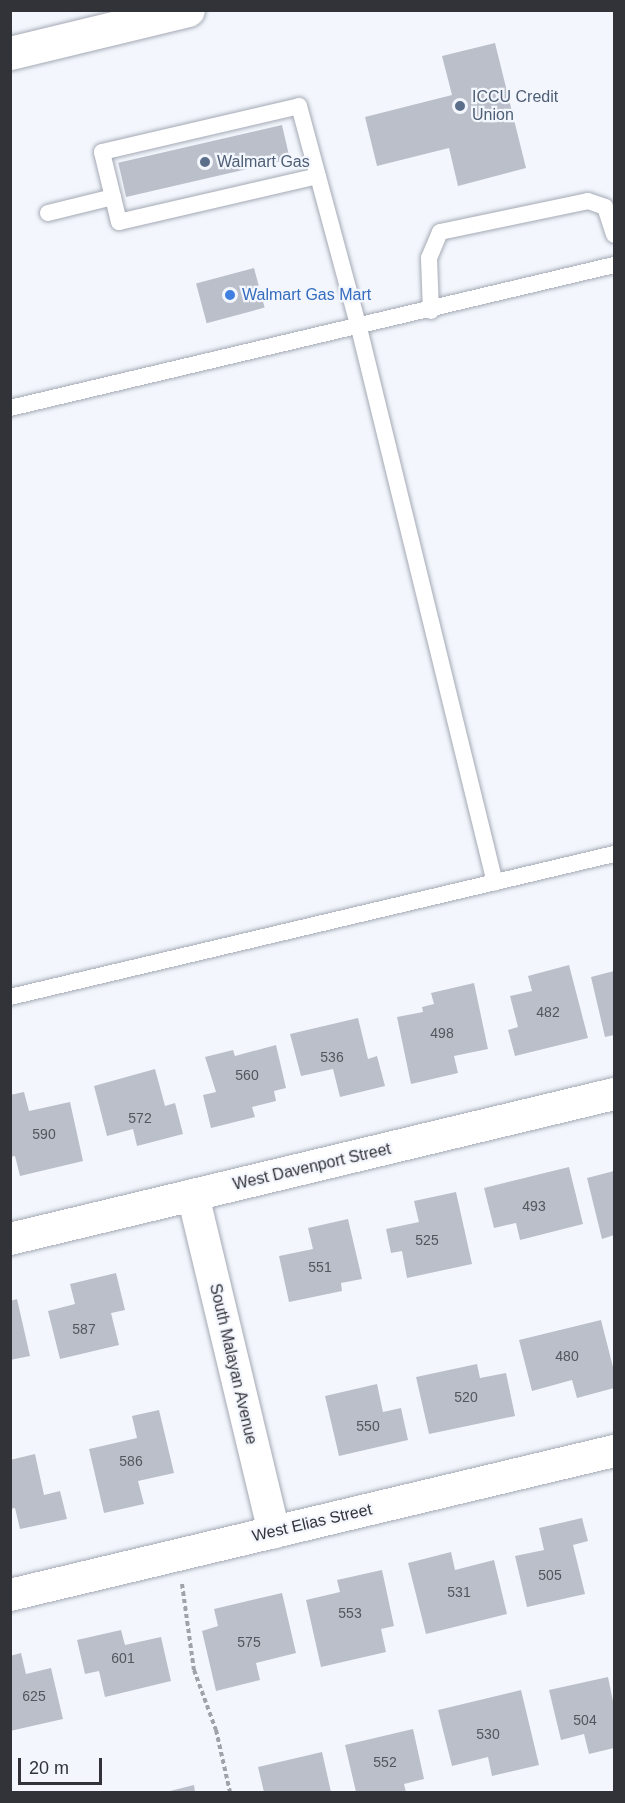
<!DOCTYPE html>
<style>
body{margin:0}
#map{position:relative;width:625px;height:1803px;overflow:hidden;background:#f3f7fd;font-family:Helvetica,sans-serif}
div>[style]{position:absolute}
.building>*{inset:0;background:#babfca;transform-origin:0 0}
.path>*{height:4px;margin-top:-2px;transform-origin:0;background:repeating-linear-gradient(90deg,#9fa2a7 0 4.5px,transparent 0 7.5px)}
.roads{filter:drop-shadow(0 0 2px #a4a9b4) drop-shadow(0 0 2px #a4a9b4)}
.service>*{height:16px;margin:-8px;padding:0 8px;transform-origin:8px;border-radius:8px;background:#fff}
.minor>*{height:32px;margin:-16px;padding:0 16px;transform-origin:16px;border-radius:16px;background:#fff}
.tertiary>*{height:33px;margin:-16.5px;padding:0 16.5px;transform-origin:16.5px;border-radius:16.5px;background:#fff}
.dots>*{width:16px;height:16px;translate:-50% -50%;box-sizing:border-box;border:3px solid #f3f7fd;border-radius:50%}
span{translate:-50% -50%;white-space:nowrap;text-align:center;line-height:1.15;-webkit-text-stroke:4.5px #f3f7fd;paint-order:stroke}
.number-label{font-size:14px;color:#53565c}
.number-label span{-webkit-text-stroke-width:0}
.service-label{font-size:16px;color:#4e5e75}
.left{translate:0 -50%;text-align:left}
.shop-label{font-size:16px;color:#366cbe}
.street-label{font-size:16px;color:#313338}
.frame{position:absolute;inset:0;border:12px solid #313338;pointer-events:none}
.scale{position:absolute;left:18px;top:1758px;width:84px;height:27px;box-sizing:border-box;border:3px solid #313338;border-top:0;padding-left:8px;font-size:18px;line-height:21px;white-space:nowrap;color:#313338;-webkit-text-stroke:4px #f3f7fd;paint-order:stroke}
</style>
<div id="map">
<div class="building">
<i style="clip-path:polygon(495px 43px,526px 168px,458px 186px,449px 148px,377px 166px,365px 117px,452px 95px,442px 56px)"></i>
<i style="left:282px;top:125px;width:35px;height:168px;rotate:77deg"></i>
<i style="left:254px;top:268px;width:41px;height:60px;rotate:75deg"></i>
<i style="clip-path:polygon(569px 965px,588px 1038px,515px 1056px,508px 1030px,518px 1027px,510px 996px,532px 991px,528px 976px)"></i>
<i style="clip-path:polygon(614px 971px,614px 1035px,605px 1037px,591px 977px)"></i>
<i style="clip-path:polygon(474px 983px,488px 1049px,454px 1056px,458px 1073px,411px 1084px,397px 1017px,423px 1012px,422px 1007px,434px 1004px,431px 993px)"></i>
<i style="clip-path:polygon(358px 1018px,368px 1059px,377px 1056px,385px 1086px,340px 1097px,333px 1069px,301px 1076px,290px 1034px)"></i>
<i style="clip-path:polygon(276px 1045px,286px 1088px,274px 1091px,276px 1101px,252px 1107px,255px 1117px,211px 1128px,203px 1095px,216px 1092px,205px 1057px,233px 1050px,235px 1056px)"></i>
<i style="clip-path:polygon(155px 1069px,165px 1106px,175px 1103px,183px 1134px,137px 1146px,133px 1129px,107px 1136px,94px 1086px)"></i>
<i style="clip-path:polygon(24px 1092px,29px 1111px,70px 1102px,83px 1161px,20px 1176px,15px 1156px,10px 1157px,10px 1095px)"></i>
<i style="clip-path:polygon(569px 1167px,583px 1224px,520px 1240px,516px 1223px,494px 1228px,484px 1188px)"></i>
<i style="clip-path:polygon(614px 1171px,614px 1235px,602px 1239px,587px 1178px)"></i>
<i style="clip-path:polygon(456px 1192px,472px 1264px,407px 1278px,402px 1251px,391px 1253px,386px 1229px,419px 1222px,414px 1201px)"></i>
<i style="clip-path:polygon(348px 1219px,362px 1279px,341px 1283px,342px 1291px,289px 1302px,279px 1256px,313px 1249px,308px 1228px)"></i>
<i style="clip-path:polygon(116px 1273px,125px 1310px,111px 1313px,119px 1345px,60px 1359px,48px 1311px,75px 1304px,70px 1284px)"></i>
<i style="clip-path:polygon(17px 1299px,30px 1356px,10px 1360px,10px 1301px)"></i>
<i style="clip-path:polygon(601px 1320px,614px 1371px,614px 1388px,577px 1398px,572px 1380px,532px 1391px,519px 1340px)"></i>
<i style="clip-path:polygon(477px 1364px,480px 1378px,506px 1373px,515px 1416px,429px 1434px,416px 1377px)"></i>
<i style="clip-path:polygon(377px 1384px,383px 1412px,401px 1408px,408px 1440px,339px 1456px,325px 1396px)"></i>
<i style="clip-path:polygon(159px 1410px,174px 1473px,138px 1481px,144px 1504px,104px 1513px,89px 1449px,137px 1438px,132px 1416px)"></i>
<i style="clip-path:polygon(35px 1454px,44px 1495px,60px 1491px,67px 1519px,20px 1529px,15px 1508px,10px 1509px,10px 1460px)"></i>
<i style="clip-path:polygon(582px 1518px,588px 1541px,573px 1545px,585px 1594px,527px 1607px,515px 1556px,544px 1550px,539px 1528px)"></i>
<i style="clip-path:polygon(451px 1552px,455px 1570px,494px 1560px,507px 1614px,426px 1634px,408px 1563px)"></i>
<i style="clip-path:polygon(382px 1570px,394px 1626px,381px 1629px,386px 1652px,321px 1667px,306px 1600px,340px 1592px,337px 1580px)"></i>
<i style="clip-path:polygon(282px 1593px,296px 1653px,256px 1663px,260px 1680px,216px 1691px,202px 1631px,218px 1626px,214px 1609px)"></i>
<i style="clip-path:polygon(121px 1630px,125px 1645px,161px 1637px,171px 1681px,105px 1697px,99px 1671px,85px 1674px,77px 1640px)"></i>
<i style="clip-path:polygon(21px 1653px,26px 1674px,51px 1668px,63px 1719px,10px 1731px,10px 1656px)"></i>
<i style="clip-path:polygon(608px 1677px,614px 1706px,614px 1748px,589px 1754px,584px 1734px,561px 1740px,549px 1690px)"></i>
<i style="clip-path:polygon(521px 1690px,539px 1765px,492px 1776px,488px 1757px,452px 1766px,438px 1710px)"></i>
<i style="clip-path:polygon(413px 1729px,424px 1779px,404px 1784px,406px 1792px,356px 1792px,345px 1745px)"></i>
<i style="clip-path:polygon(322px 1752px,331px 1792px,264px 1792px,258px 1767px)"></i>
<i style="clip-path:polygon(194px 1785px,195px 1792px,166px 1792px)"></i>
</div>
<div class="path">
<i style="left:182px;top:1584px;width:87px;rotate:82.1deg"></i>
<i style="left:194px;top:1670px;width:64px;rotate:69.9deg"></i>
<i style="left:216px;top:1730px;width:64px;rotate:77.3deg"></i>
</div>
<div class="roads">
<div class="service">
<i style="left:318px;top:176px;width:204px;rotate:167deg"></i>
<i style="left:119px;top:222px;width:72px;rotate:-103.7deg"></i>
<i style="left:102px;top:152px;width:202px;rotate:-13.1deg"></i>
<i style="left:299px;top:106px;width:230px;rotate:74.9deg"></i>
<i style="left:359px;top:328px;width:571px;rotate:76.23deg"></i>
<i style="left:48px;top:213px;width:67px;rotate:-13.8deg"></i>
<i style="left:431px;top:311px;width:53px;rotate:-92.2deg"></i>
<i style="left:429px;top:258px;width:28px;rotate:-67deg"></i>
<i style="left:440px;top:232px;width:151px;rotate:-11.8deg"></i>
<i style="left:588px;top:201px;width:18px;rotate:19deg"></i>
<i style="left:605px;top:207px;width:29px;rotate:72deg"></i>
<i style="left:10px;top:408px;width:621px;rotate:-13.32deg"></i>
<i style="left:10px;top:997px;width:621px;rotate:-13.32deg"></i>
</div>
<div class="minor">
<i style="left:193px;top:1195px;width:347px;rotate:76.5deg"></i>
<i style="left:10px;top:1239px;width:621px;rotate:-13.5deg"></i>
<i style="left:10px;top:1595px;width:621px;rotate:-13.41deg"></i>
</div>
<div class="tertiary">
<i style="left:10px;top:53px;width:183px;rotate:-13.6deg"></i>
</div>
</div>
<div class="dots">
<i style="left:460px;top:106px;background:#5c6f8a"></i>
<i style="left:205px;top:162px;background:#5c6f8a"></i>
<i style="left:230px;top:295px;background:#3f7fe0"></i>
</div>
<div class="number-label">
<span style="left:548px;top:1012px">482</span>
<span style="left:442px;top:1033px">498</span>
<span style="left:332px;top:1057px">536</span>
<span style="left:247px;top:1075px">560</span>
<span style="left:140px;top:1118px">572</span>
<span style="left:44px;top:1134px">590</span>
<span style="left:534px;top:1206px">493</span>
<span style="left:427px;top:1240px">525</span>
<span style="left:320px;top:1267px">551</span>
<span style="left:84px;top:1329px">587</span>
<span style="left:567px;top:1356px">480</span>
<span style="left:466px;top:1397px">520</span>
<span style="left:368px;top:1426px">550</span>
<span style="left:131px;top:1461px">586</span>
<span style="left:550px;top:1575px">505</span>
<span style="left:459px;top:1592px">531</span>
<span style="left:350px;top:1613px">553</span>
<span style="left:249px;top:1642px">575</span>
<span style="left:123px;top:1658px">601</span>
<span style="left:34px;top:1696px">625</span>
<span style="left:585px;top:1720px">504</span>
<span style="left:488px;top:1734px">530</span>
<span style="left:385px;top:1762px">552</span>
</div>
<div class="service-label">
<span class="left" style="left:472px;top:106px">ICCU Credit<br>Union</span>
<span class="left" style="left:217px;top:162px">Walmart Gas</span>
</div>
<div class="shop-label">
<span class="left" style="left:242px;top:295px">Walmart Gas Mart</span>
</div>
<div class="street-label">
<span style="left:312px;top:1167px;rotate:-13deg">West Davenport Street</span>
<span style="left:233px;top:1364px;rotate:77deg">South Malayan Avenue</span>
<span style="left:312px;top:1523px;rotate:-13deg">West Elias Street</span>
</div>
<div class="frame"></div>
<div class="scale">20 m</div>
</div>
